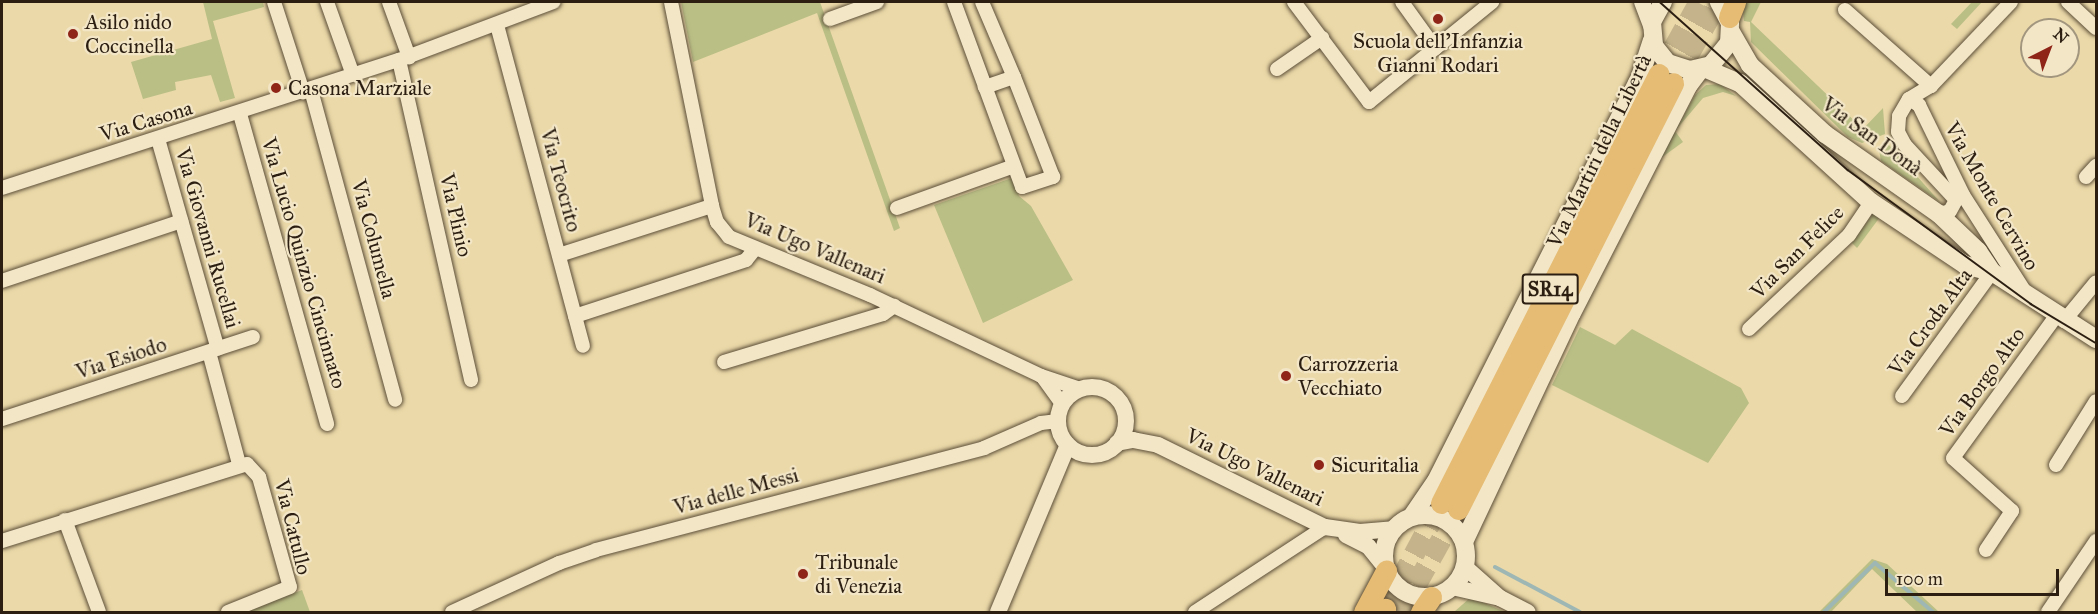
<!DOCTYPE html>
<meta charset="utf-8">
<style>
body{margin:0}
#map{position:relative;width:2098px;height:614px;overflow:hidden;background:#ebd9a9;font-family:"IM FELL Great Primer",serif}
div>[style]{position:absolute}
.green>*{inset:0;background:#babf86}
.stream>*{height:4px;margin:-2px;padding:0 2px;transform-origin:2px;border-radius:2px;background:#9eb7b4}
.primary-tunnel>*{height:21px;margin-top:-10.5px;transform-origin:0;background:repeating-linear-gradient(90deg,#c5b48b 0 21px,transparent 0 31px)}
.roads{filter:drop-shadow(0 0 2px #5c4e38) drop-shadow(0 0 2px #5c4e38)}
.minor>*{height:14px;margin:-7px;padding:0 7px;transform-origin:7px;border-radius:7px;background:#f2e6c7}
.tertiary>*{height:16px;margin:-8px;padding:0 8px;transform-origin:8px;border-radius:8px;background:#f2e6c7}
.tertiary>.ring{margin:-8px;padding:0;box-sizing:content-box;background:none;border:16px solid #f2e6c7;border-radius:50%}
.secondary>*{height:18px;margin:-9px;padding:0 9px;transform-origin:9px;border-radius:9px;background:#f2e6c7}
.secondary>.ring{margin:-9px;padding:0;box-sizing:content-box;background:none;border:18px solid #f2e6c7;border-radius:50%}
.primary>*{height:21px;margin:-10.5px;padding:0 10.5px;transform-origin:10.5px;border-radius:10.5px;background:#e6bc74}
.tram>*{height:1.5px;margin:-0.75px;padding:0 0.75px;transform-origin:0.75px;border-radius:0.75px;background:#2c1f12}
.dots>*{width:16px;height:16px;translate:-50% -50%;box-sizing:border-box;border:3px solid #f2e6c7;border-radius:50%}
span{translate:-50% -50%;white-space:nowrap;text-align:center;line-height:1.15;-webkit-text-stroke:4.5px #f2e6c7;paint-order:stroke}
.shield-label span{padding:2px 4px;background:#f2e6c7;border:2px solid;border-radius:4px;-webkit-text-stroke-width:0}
.shield-label{font-size:20px;color:#2c1f12;font-weight:700}
.poi-label{font-size:21px;color:#2c1f12}
.left{translate:0 -50%;text-align:left}
.street-label{font-size:21px;color:#2c1f12}
.frame{position:absolute;inset:0;border:3px solid #2c1f12;pointer-events:none}
.north{position:absolute;left:2020px;top:18px;width:60px;height:60px;box-sizing:border-box;background:#f2e6c7;border:2px solid #a3967f;border-radius:50%;rotate:42deg;font-size:16px;font-weight:700;line-height:24px;text-align:center;color:#2c1f12}
.north::after{content:'';display:block;margin:auto;width:21px;height:27px;background:#8f2418;clip-path:polygon(50% 0,100% 100%,50% 72%,0 100%)}
.scale{position:absolute;left:1885px;top:569px;width:174px;height:27px;box-sizing:border-box;border:3px solid #2c1f12;border-top:0;padding-left:8px;font-size:18px;line-height:21px;white-space:nowrap;color:#2c1f12;-webkit-text-stroke:4px #f2e6c7;paint-order:stroke}
</style>
<div id="map">
<div class="green">
<i style="clip-path:polygon(203px 2px,263px 2px,264px 7px,213px 21px,235px 98px,220px 102px,211px 75px,175px 82px,176px 90px,143px 99px,131px 62px,212px 39px)"></i>
<i style="clip-path:polygon(681px 2px,820px 2px,900px 228px,894px 231px,817px 13px,693px 62px)"></i>
<i style="clip-path:polygon(1742px 2px,1761px 2px,1751px 22px,1863px 129px,1883px 108px,1885px 134px,1862px 143px,1848px 137px,1751px 42px,1750px 22px,1744px 21px)"></i>
<i style="clip-path:polygon(1972px 2px,1982px 2px,1957px 29px,1951px 24px)"></i>
<i style="clip-path:polygon(1720px 84px,1736px 96px,1723px 92px,1703px 98px,1675px 131px,1683px 142px,1661px 158px,1675px 131px,1695px 95px,1706px 85px)"></i>
<i style="clip-path:polygon(1887px 141px,1889px 145px,1940px 202px,1881px 161px,1879px 150px)"></i>
<i style="clip-path:polygon(1012px 178px,1019px 196px,1031px 206px,1073px 280px,983px 323px,934px 205px)"></i>
<i style="clip-path:polygon(1874px 212px,1880px 217px,1857px 248px,1852px 243px)"></i>
<i style="clip-path:polygon(1580px 327px,1615px 345px,1632px 329px,1741px 388px,1749px 403px,1708px 463px,1552px 385px)"></i>
<i style="clip-path:polygon(1872px 559px,1887px 564px,1939px 612px,1917px 612px,1872px 569px,1831px 612px,1819px 612px)"></i>
<i style="clip-path:polygon(302px 590px,310px 612px,246px 612px)"></i>
<i style="clip-path:polygon(1471px 597px,1505px 612px,1454px 612px)"></i>
</div>
<div class="stream">
<i style="left:1495px;top:567px;width:96px;rotate:27.9deg"></i>
<i style="left:1824px;top:612px;width:71px;rotate:-43.9deg"></i>
<i style="left:1875px;top:563px;width:76px;rotate:40.2deg"></i>
</div>
<div class="primary-tunnel">
<i style="left:1659px;top:74px;width:82px;rotate:-60.9deg"></i>
<i style="left:1673px;top:82px;width:92px;rotate:-60.6deg"></i>
<i style="left:1385px;top:609px;width:120px;rotate:-62.2deg"></i>
<i style="left:1401px;top:612px;width:118px;rotate:-61deg"></i>
</div>
<div class="roads">
<div class="minor">
<i style="left:274px;top:2px;width:95px;rotate:72.1deg"></i>
<i style="left:327px;top:2px;width:77px;rotate:70.4deg"></i>
<i style="left:389px;top:2px;width:59px;rotate:70deg"></i>
<i style="left:671px;top:2px;width:208px;rotate:78.6deg"></i>
<i style="left:712px;top:206px;width:17px;rotate:73deg"></i>
<i style="left:717px;top:222px;width:19px;rotate:51deg"></i>
<i style="left:729px;top:237px;width:152px;rotate:22.4deg"></i>
<i style="left:870px;top:295px;width:189px;rotate:25.3deg"></i>
<i style="left:1041px;top:376px;width:41px;rotate:18.4deg"></i>
<i style="left:954px;top:2px;width:197px;rotate:69.8deg"></i>
<i style="left:1022px;top:187px;width:33px;rotate:-18deg"></i>
<i style="left:1053px;top:177px;width:107px;rotate:-111.3deg"></i>
<i style="left:982px;top:2px;width:82px;rotate:66.9deg"></i>
<i style="left:1014px;top:77px;width:31px;rotate:161deg"></i>
<i style="left:1294px;top:2px;width:125px;rotate:53.1deg"></i>
<i style="left:1369px;top:102px;width:159px;rotate:-39.1deg"></i>
<i style="left:1402px;top:2px;width:57px;rotate:54.3deg"></i>
<i style="left:2068px;top:2px;width:38px;rotate:43deg"></i>
<i style="left:1845px;top:10px;width:115px;rotate:41.5deg"></i>
<i style="left:830px;top:19px;width:50px;rotate:-19.9deg"></i>
<i style="left:497px;top:25px;width:332px;rotate:75deg"></i>
<i style="left:399px;top:60px;width:328px;rotate:77.3deg"></i>
<i style="left:1277px;top:69px;width:55px;rotate:-34.6deg"></i>
<i style="left:311px;top:90px;width:321px;rotate:74.8deg"></i>
<i style="left:1909px;top:99px;width:12px;rotate:31deg"></i>
<i style="left:1919px;top:105px;width:100px;rotate:63.9deg"></i>
<i style="left:1963px;top:195px;width:112px;rotate:57.4deg"></i>
<i style="left:240px;top:114px;width:322px;rotate:74.3deg"></i>
<i style="left:158px;top:139px;width:218px;rotate:74.1deg"></i>
<i style="left:2086px;top:177px;width:15px;rotate:-48deg"></i>
<i style="left:2px;top:188px;width:417px;rotate:-17.9deg"></i>
<i style="left:399px;top:60px;width:165px;rotate:-20.6deg"></i>
<i style="left:897px;top:208px;width:124px;rotate:-19.7deg"></i>
<i style="left:1939px;top:214px;width:11px;rotate:-15deg"></i>
<i style="left:1950px;top:211px;width:13px;rotate:-61deg"></i>
<i style="left:1956px;top:200px;width:75px;rotate:-132.8deg"></i>
<i style="left:1905px;top:145px;width:15px;rotate:-118deg"></i>
<i style="left:1898px;top:132px;width:16px;rotate:-86deg"></i>
<i style="left:1899px;top:116px;width:20px;rotate:-60deg"></i>
<i style="left:1909px;top:99px;width:26px;rotate:-31deg"></i>
<i style="left:1931px;top:86px;width:116px;rotate:-46.4deg"></i>
<i style="left:559px;top:255px;width:161px;rotate:-17.8deg"></i>
<i style="left:2px;top:281px;width:189px;rotate:-18.5deg"></i>
<i style="left:575px;top:316px;width:180px;rotate:-18.1deg"></i>
<i style="left:746px;top:260px;width:13px;rotate:-51deg"></i>
<i style="left:2064px;top:321px;width:50px;rotate:-50.6deg"></i>
<i style="left:1749px;top:329px;width:137px;rotate:-43.2deg"></i>
<i style="left:1849px;top:235px;width:40px;rotate:-56deg"></i>
<i style="left:209px;top:352px;width:116px;rotate:75deg"></i>
<i style="left:724px;top:362px;width:166px;rotate:-16.8deg"></i>
<i style="left:883px;top:314px;width:14px;rotate:-36deg"></i>
<i style="left:1044px;top:379px;width:31px;rotate:54deg"></i>
<i style="left:1902px;top:396px;width:153px;rotate:-54deg"></i>
<i style="left:2px;top:419px;width:264px;rotate:-18.1deg"></i>
<i style="left:2056px;top:465px;width:75px;rotate:-58deg"></i>
<i style="left:65px;top:520px;width:98px;rotate:69.7deg"></i>
<i style="left:2px;top:541px;width:257px;rotate:-17.4deg"></i>
<i style="left:247px;top:464px;width:18px;rotate:47deg"></i>
<i style="left:259px;top:477px;width:114px;rotate:74.3deg"></i>
<i style="left:290px;top:587px;width:67px;rotate:158deg"></i>
<i style="left:1986px;top:550px;width:47px;rotate:-56.3deg"></i>
<i style="left:2012px;top:511px;width:79px;rotate:-138.1deg"></i>
<i style="left:1953px;top:458px;width:175px;rotate:-54deg"></i>
<i style="left:452px;top:612px;width:118px;rotate:-24.6deg"></i>
<i style="left:559px;top:563px;width:39px;rotate:-19deg"></i>
<i style="left:596px;top:550px;width:401px;rotate:-14.7deg"></i>
<i style="left:984px;top:448px;width:62px;rotate:-23.7deg"></i>
<i style="left:1041px;top:423px;width:17px;rotate:-7deg"></i>
<i style="left:1195px;top:612px;width:155px;rotate:-33.2deg"></i>
<i style="left:2048px;top:612px;width:86px;rotate:-55.9deg"></i>
</div>
<div class="tertiary">
<i style="left:1642px;top:2px;width:26px;rotate:69deg"></i>
<i class="ring" style="left:1058px;top:387px;width:52px;height:52px"></i>
<i style="left:1117px;top:443px;width:16px;rotate:-11deg"></i>
<i style="left:1133px;top:440px;width:25px;rotate:11deg"></i>
<i style="left:1158px;top:445px;width:186px;rotate:26.2deg"></i>
<i style="left:1325px;top:527px;width:35px;rotate:8deg"></i>
<i style="left:1360px;top:532px;width:33px;rotate:-5deg"></i>
<i style="left:1346px;top:535px;width:25px;rotate:27deg"></i>
<i style="left:1368px;top:546px;width:27px;rotate:51deg"></i>
<i style="left:1465px;top:567px;width:47px;rotate:41.5deg"></i>
<i style="left:1500px;top:598px;width:31px;rotate:27deg"></i>
<i style="left:1452px;top:587px;width:45px;rotate:12.8deg"></i>
<i style="left:998px;top:612px;width:181px;rotate:-67.3deg"></i>
</div>
<div class="secondary">
<i style="left:1663px;top:2px;width:23px;rotate:119deg"></i>
<i style="left:1652px;top:22px;width:24px;rotate:85deg"></i>
<i style="left:1654px;top:46px;width:22px;rotate:51deg"></i>
<i style="left:1668px;top:63px;width:23px;rotate:18deg"></i>
<i style="left:1690px;top:70px;width:22px;rotate:-13deg"></i>
<i style="left:1711px;top:65px;width:28px;rotate:-51deg"></i>
<i style="left:1729px;top:43px;width:20px;rotate:-87deg"></i>
<i style="left:1730px;top:23px;width:24px;rotate:-118deg"></i>
<i style="left:1731px;top:32px;width:38px;rotate:60deg"></i>
<i style="left:1750px;top:65px;width:102px;rotate:42.6deg"></i>
<i style="left:1825px;top:134px;width:139px;rotate:35.1deg"></i>
<i style="left:1939px;top:214px;width:54px;rotate:43.5deg"></i>
<i style="left:1978px;top:251px;width:25px;rotate:56deg"></i>
<i style="left:1992px;top:272px;width:124px;rotate:32.8deg"></i>
<i style="left:1704px;top:68px;width:39px;rotate:23deg"></i>
<i style="left:1740px;top:83px;width:177px;rotate:42.3deg"></i>
<i style="left:1871px;top:202px;width:113px;rotate:33.8deg"></i>
<i style="left:1965px;top:265px;width:28px;rotate:15deg"></i>
<i class="ring" style="left:1384px;top:515px;width:64px;height:64px"></i>
<i style="left:1412px;top:516px;width:42px;rotate:-55.6deg"></i>
<i style="left:1436px;top:481px;width:453px;rotate:-63.2deg"></i>
<i style="left:1640px;top:77px;width:38px;rotate:-72deg"></i>
<i style="left:1464px;top:542px;width:253px;rotate:-64.8deg"></i>
<i style="left:1572px;top:313px;width:255px;rotate:-62.9deg"></i>
<i style="left:1688px;top:86px;width:21px;rotate:-53deg"></i>
</div>
<div class="primary">
<i style="left:1729px;top:17px;width:16px;rotate:-68deg"></i>
<i style="left:1441px;top:503px;width:481px;rotate:-63.1deg"></i>
<i style="left:1458px;top:509px;width:477px;rotate:-63.2deg"></i>
<i style="left:1364px;top:612px;width:47px;rotate:-61.8deg"></i>
<i style="left:1383px;top:612px;width:4px;rotate:-56deg"></i>
<i style="left:1421px;top:612px;width:18px;rotate:-56deg"></i>
</div>
</div>
<div class="tram">
<i style="left:1660px;top:2px;width:252px;rotate:41.8deg"></i>
<i style="left:1848px;top:170px;width:227px;rotate:36.2deg"></i>
<i style="left:2031px;top:304px;width:76px;rotate:31deg"></i>
</div>
<div class="dots">
<i style="left:1438px;top:19px;background:#8f2418"></i>
<i style="left:73px;top:34px;background:#8f2418"></i>
<i style="left:276px;top:88px;background:#8f2418"></i>
<i style="left:1286px;top:376px;background:#8f2418"></i>
<i style="left:1319px;top:465px;background:#8f2418"></i>
<i style="left:803px;top:574px;background:#8f2418"></i>
</div>
<div class="shield-label">
<span style="left:1550px;top:289px">SR14</span>
</div>
<div class="poi-label">
<span class="left" style="left:85px;top:34px">Asilo nido<br>Coccinella</span>
<span style="left:1438px;top:53px">Scuola dell’Infanzia<br>Gianni Rodari</span>
<span class="left" style="left:288px;top:88px">Casona Marziale</span>
<span class="left" style="left:1298px;top:376px">Carrozzeria<br>Vecchiato</span>
<span class="left" style="left:1331px;top:465px">Sicuritalia</span>
<span class="left" style="left:815px;top:574px">Tribunale<br>di Venezia</span>
</div>
<div class="street-label">
<span style="left:146px;top:121px;rotate:-17deg">Via Casona</span>
<span style="left:1872px;top:136px;rotate:36deg">Via San Donà</span>
<span style="left:1599px;top:151px;rotate:-64deg">Via Martiri della Libertà</span>
<span style="left:561px;top:180px;rotate:75deg">Via Teocrito</span>
<span style="left:1992px;top:196px;rotate:60deg">Via Monte Cervino</span>
<span style="left:456px;top:215px;rotate:77deg">Via Plinio</span>
<span style="left:208px;top:238px;rotate:74deg">Via Giovanni Rucellai</span>
<span style="left:374px;top:239px;rotate:75deg">Via Columella</span>
<span style="left:815px;top:248px;rotate:23deg">Via Ugo Vallenari</span>
<span style="left:1797px;top:252px;rotate:-45deg">Via San Felice</span>
<span style="left:304px;top:263px;rotate:74deg">Via Lucio Quinzio Cincinnato</span>
<span style="left:1930px;top:322px;rotate:-54deg">Via Croda Alta</span>
<span style="left:121px;top:358px;rotate:-18deg">Via Esiodo</span>
<span style="left:1982px;top:382px;rotate:-54deg">Via Borgo Alto</span>
<span style="left:1255px;top:467px;rotate:26deg">Via Ugo Vallenari</span>
<span style="left:736px;top:491px;rotate:-15deg">Via delle Messi</span>
<span style="left:293px;top:527px;rotate:76deg">Via Catullo</span>
</div>
<div class="frame"></div>
<div class="north">N</div>
<div class="scale">100 m</div>
</div>
